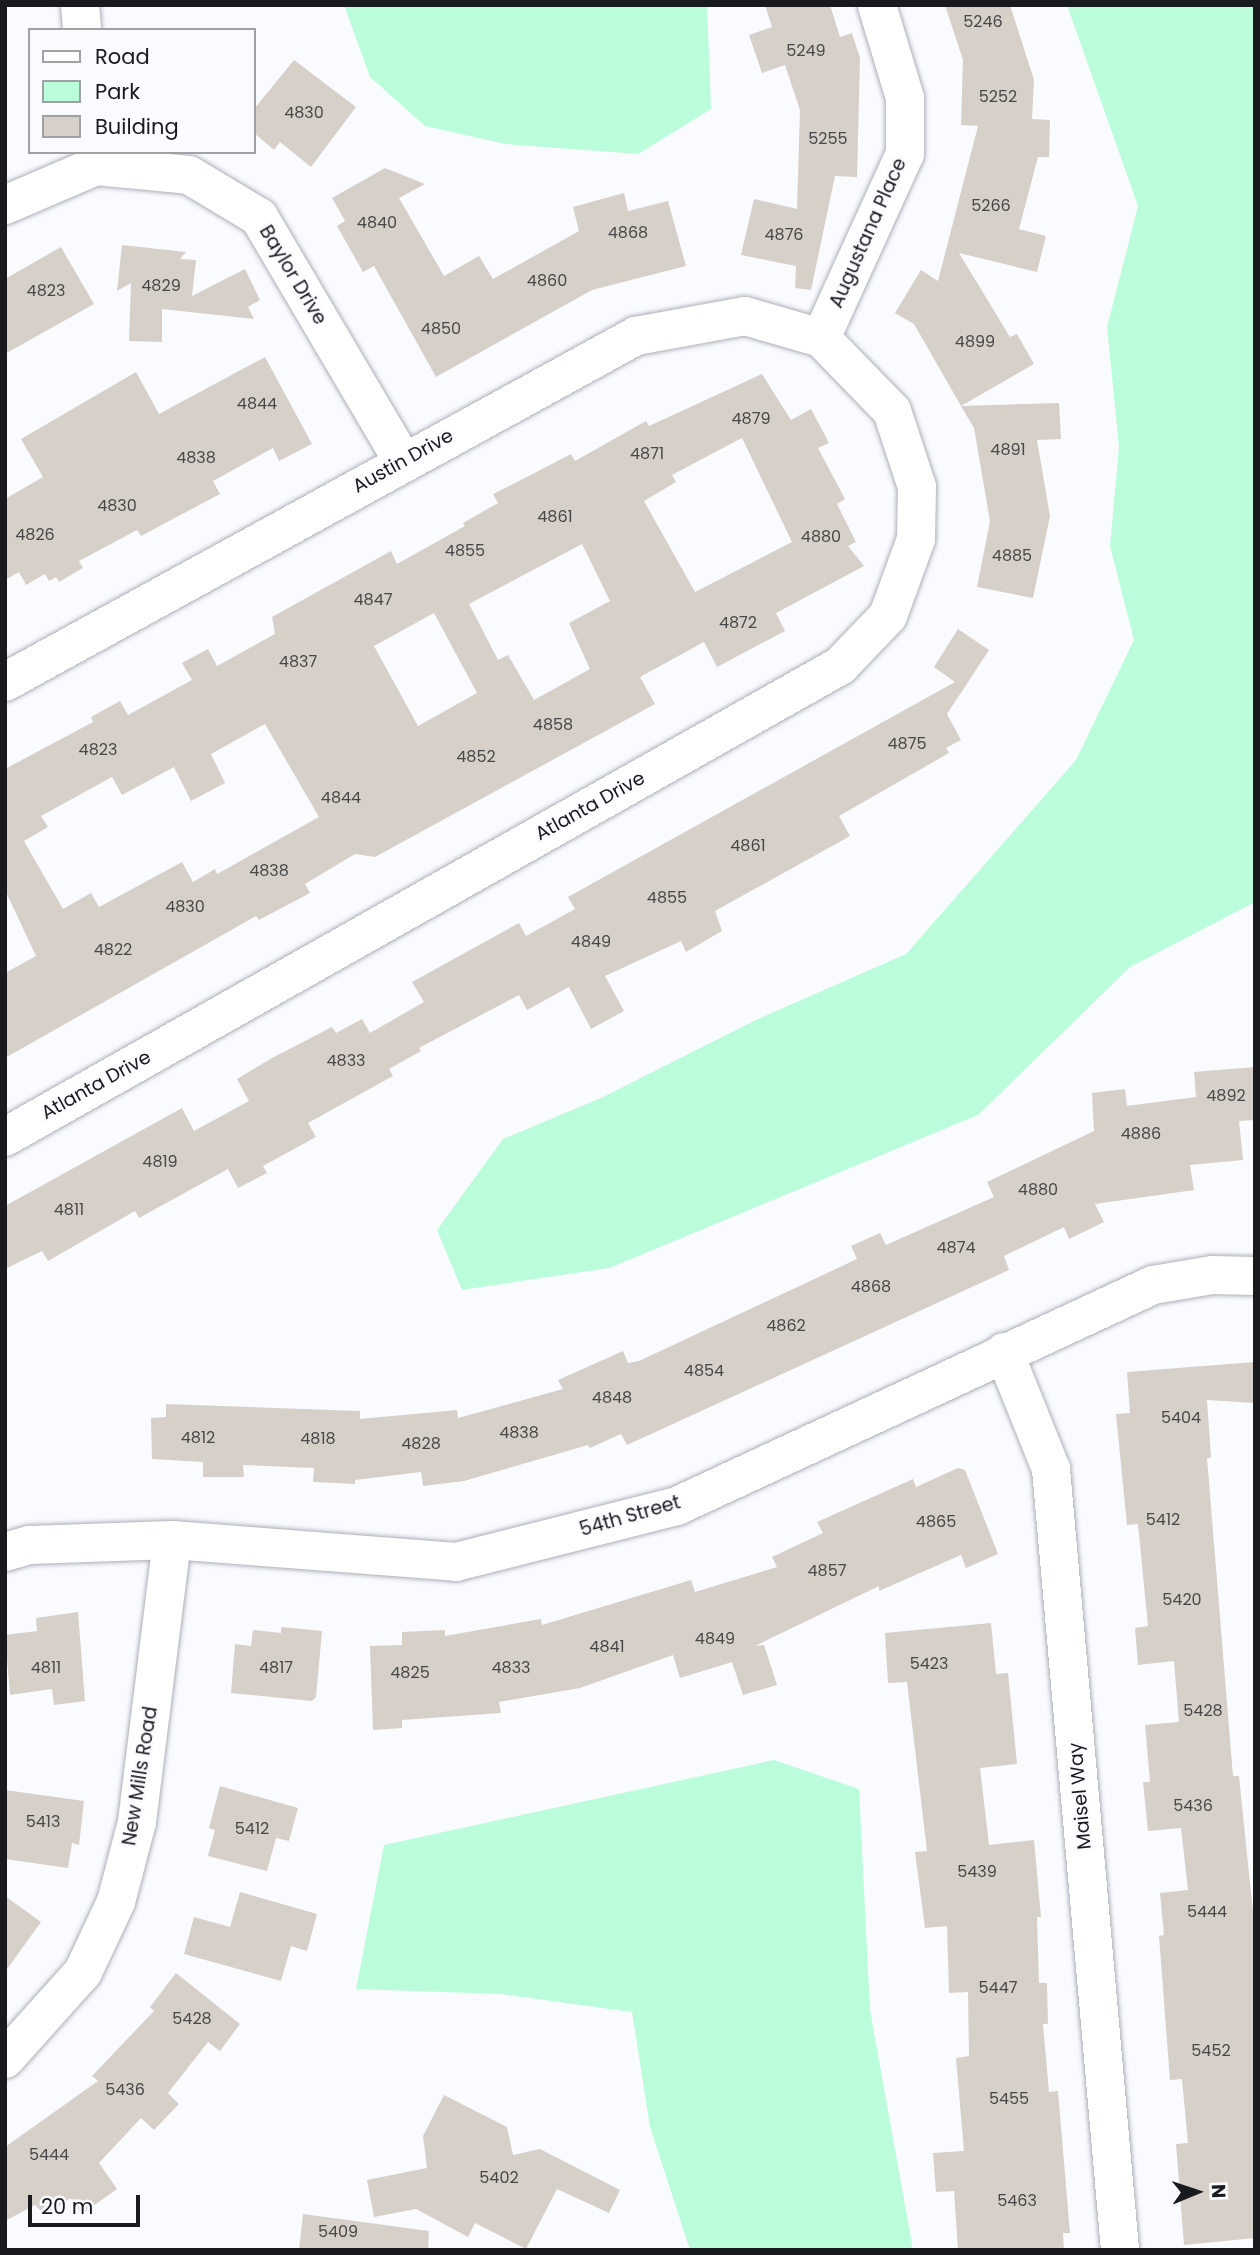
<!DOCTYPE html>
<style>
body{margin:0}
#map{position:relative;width:1260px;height:2255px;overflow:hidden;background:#f9fbfe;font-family:Poppins,sans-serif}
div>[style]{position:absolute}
.green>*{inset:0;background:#bbfddb}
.building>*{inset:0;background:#d6d0c8}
.roads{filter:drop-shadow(0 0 2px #acb0b8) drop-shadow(0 0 2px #acb0b8)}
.minor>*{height:38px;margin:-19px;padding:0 19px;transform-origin:19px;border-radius:19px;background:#fff}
span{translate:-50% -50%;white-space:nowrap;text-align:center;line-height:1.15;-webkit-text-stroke:5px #f9fbfe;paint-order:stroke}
.number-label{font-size:16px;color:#484848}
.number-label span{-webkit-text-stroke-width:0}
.street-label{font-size:19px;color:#191a1d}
.frame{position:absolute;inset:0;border:7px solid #191a1d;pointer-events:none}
.legend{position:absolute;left:28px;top:28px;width:228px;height:126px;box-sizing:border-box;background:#f9fbfe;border:2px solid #9fa1a4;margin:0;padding:9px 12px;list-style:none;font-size:21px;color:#191a1d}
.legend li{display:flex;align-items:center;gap:14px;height:35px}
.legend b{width:35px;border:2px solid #9fa1a4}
.north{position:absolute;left:1162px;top:2157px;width:70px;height:70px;-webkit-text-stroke:5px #f9fbfe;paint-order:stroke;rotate:88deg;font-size:19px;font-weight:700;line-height:28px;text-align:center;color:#191a1d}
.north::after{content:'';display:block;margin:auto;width:24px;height:32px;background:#191a1d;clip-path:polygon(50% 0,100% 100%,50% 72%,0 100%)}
.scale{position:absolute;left:28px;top:2195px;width:112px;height:32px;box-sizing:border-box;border:4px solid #191a1d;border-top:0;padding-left:9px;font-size:21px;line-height:24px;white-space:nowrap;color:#191a1d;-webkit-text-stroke:5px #f9fbfe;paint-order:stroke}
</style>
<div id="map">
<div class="green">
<i style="clip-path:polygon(344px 5px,707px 5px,711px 109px,638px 154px,506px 144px,425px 126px,370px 77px)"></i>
<i style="clip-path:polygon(1067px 5px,1255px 5px,1255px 902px,1130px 967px,978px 1115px,609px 1268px,462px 1290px,437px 1230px,503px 1139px,601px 1098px,756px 1020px,906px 954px,1076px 760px,1134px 640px,1110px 546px,1119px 447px,1107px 327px,1138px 206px)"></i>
<i style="clip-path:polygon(774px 1760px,859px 1789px,870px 2010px,913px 2250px,690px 2250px,650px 2127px,632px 2012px,501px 1994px,356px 1989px,384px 1845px)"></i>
</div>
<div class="building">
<i style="clip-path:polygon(765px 5px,830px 5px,840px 37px,852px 33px,860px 58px,857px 177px,835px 176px,811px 290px,795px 288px,796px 266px,741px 255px,754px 199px,797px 209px,800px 110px,785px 65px,762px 73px,749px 35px,772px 27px)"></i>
<i style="clip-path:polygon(945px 5px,1010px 5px,1034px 80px,1032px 119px,1050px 120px,1049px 157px,1038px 157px,1019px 229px,1046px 236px,1037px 272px,959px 253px,1010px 337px,1017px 334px,1034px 364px,961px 406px,914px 324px,895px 313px,921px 270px,938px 281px,978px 126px,961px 125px,963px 60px)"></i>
<i style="clip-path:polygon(294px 60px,356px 107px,311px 167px,280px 142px,274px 150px,254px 133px,254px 109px)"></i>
<i style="clip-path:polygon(385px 168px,425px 184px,399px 198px,444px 276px,479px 256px,493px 279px,579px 231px,573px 207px,624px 193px,628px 211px,668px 201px,686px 266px,592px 290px,436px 377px,374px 266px,363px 272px,337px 226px,345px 221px,332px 198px)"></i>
<i style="clip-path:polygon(122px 245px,186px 252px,180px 259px,196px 260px,192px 296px,245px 269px,260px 300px,248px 307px,254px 319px,162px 309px,162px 342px,129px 341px,131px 283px,117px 291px)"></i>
<i style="clip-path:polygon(61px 247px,94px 304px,5px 354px,5px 279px)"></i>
<i style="clip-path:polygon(265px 357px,312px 444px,279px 461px,273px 448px,213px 481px,220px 494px,141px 536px,137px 530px,79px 561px,83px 568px,59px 582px,56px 577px,49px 581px,45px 574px,26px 585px,19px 572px,5px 580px,5px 499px,43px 477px,21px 439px,136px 372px,159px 414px)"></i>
<i style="clip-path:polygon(evenodd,762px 374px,791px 420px,811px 409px,829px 443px,818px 448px,845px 499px,837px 504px,856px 542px,848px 546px,864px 566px,776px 613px,785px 631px,717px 667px,704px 642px,640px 677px,655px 704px,375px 857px,355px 854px,305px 884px,310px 893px,259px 920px,256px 916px,5px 1058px,5px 973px,36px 956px,5px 890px,5px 769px,93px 722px,91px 717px,120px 701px,128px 715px,192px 680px,182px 663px,208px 649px,217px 666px,275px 634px,272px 617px,391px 551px,397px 564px,465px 526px,463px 523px,498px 503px,493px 494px,521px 480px,571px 454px,575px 461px,646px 421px,649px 426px,762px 374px,742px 438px,792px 542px,695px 592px,644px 501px,676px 482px,672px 475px,742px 438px,762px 374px,582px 544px,610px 601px,569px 623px,590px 669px,534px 700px,508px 655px,498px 660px,469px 604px,582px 544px,762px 374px,434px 613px,477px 693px,418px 726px,374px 646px,434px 613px,762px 374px,265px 724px,319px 817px,217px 874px,215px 869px,193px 882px,182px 862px,99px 907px,91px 893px,63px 909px,24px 841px,48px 827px,41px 816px,112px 777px,122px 795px,174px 767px,191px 801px,225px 783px,211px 754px,265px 724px)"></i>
<i style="clip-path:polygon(1059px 403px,1061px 439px,1037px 440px,1050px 516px,1033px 598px,977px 587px,990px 521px,974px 428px,961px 406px)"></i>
<i style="clip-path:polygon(958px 629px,989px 650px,947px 714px,961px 740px,946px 748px,949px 753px,839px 816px,850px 836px,715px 911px,722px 931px,686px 952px,681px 941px,605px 976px,624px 1011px,591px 1029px,569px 987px,527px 1010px,519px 995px,419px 1048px,421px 1051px,389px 1069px,393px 1076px,308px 1123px,316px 1137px,263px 1166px,267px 1173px,238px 1188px,228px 1169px,139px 1218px,135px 1211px,48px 1261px,42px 1251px,5px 1269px,5px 1206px,182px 1108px,194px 1131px,249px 1101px,237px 1079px,272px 1058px,332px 1027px,336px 1033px,362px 1019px,370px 1033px,424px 1002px,412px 982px,519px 923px,526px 936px,575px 909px,568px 897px,955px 682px,934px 667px)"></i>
<i style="clip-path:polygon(1255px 1067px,1255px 1120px,1239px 1121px,1243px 1160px,1190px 1165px,1194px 1190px,1095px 1204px,1104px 1222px,1069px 1239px,1064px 1227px,1004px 1256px,1009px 1270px,627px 1445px,621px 1434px,590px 1448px,588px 1445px,464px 1481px,423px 1486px,421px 1472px,355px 1480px,355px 1484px,313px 1482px,314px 1468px,243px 1465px,244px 1477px,203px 1477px,203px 1462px,152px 1459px,151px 1418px,166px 1417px,166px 1404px,360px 1411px,360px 1419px,457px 1410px,458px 1418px,563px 1389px,558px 1380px,623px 1351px,628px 1363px,639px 1361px,857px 1259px,851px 1246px,880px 1233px,886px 1245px,994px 1197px,987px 1182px,1094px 1131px,1092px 1093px,1125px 1089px,1127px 1106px,1196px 1097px,1194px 1072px)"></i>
<i style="clip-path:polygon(1255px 1362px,1255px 1403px,1207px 1400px,1211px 1458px,1207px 1458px,1233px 1776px,1239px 1776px,1255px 1932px,1255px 2238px,1184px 2245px,1176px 2144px,1188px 2143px,1182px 2079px,1170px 2080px,1159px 1936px,1164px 1935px,1160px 1893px,1188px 1890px,1181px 1828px,1148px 1831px,1143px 1782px,1150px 1782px,1145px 1725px,1179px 1722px,1174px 1661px,1138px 1665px,1135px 1628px,1148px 1626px,1138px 1524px,1127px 1525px,1116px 1414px,1130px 1413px,1127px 1372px)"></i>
<i style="clip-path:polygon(958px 1468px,965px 1470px,998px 1554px,966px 1568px,961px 1555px,879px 1591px,879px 1586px,755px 1646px,764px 1645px,777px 1685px,743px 1695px,732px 1662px,680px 1678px,673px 1655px,580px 1688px,499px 1702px,501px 1713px,402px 1720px,402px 1728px,373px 1730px,370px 1646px,402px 1645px,402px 1632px,445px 1630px,445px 1636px,541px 1619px,542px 1625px,691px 1580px,695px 1592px,777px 1567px,772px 1557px,823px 1533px,817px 1522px,913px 1479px,916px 1487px)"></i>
<i style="clip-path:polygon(78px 1612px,85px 1701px,54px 1705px,52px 1689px,10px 1695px,5px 1635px,37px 1631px,36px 1618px)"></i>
<i style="clip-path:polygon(991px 1623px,996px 1674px,1008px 1673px,1017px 1764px,980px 1768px,989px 1845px,1034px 1840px,1041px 1917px,1037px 1917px,1039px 1983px,1047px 1983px,1048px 2024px,1043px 2024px,1049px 2092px,1058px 2091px,1070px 2233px,1063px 2233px,1064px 2250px,958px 2250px,954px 2191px,936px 2192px,933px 2153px,964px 2151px,956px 2058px,969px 2056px,968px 1992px,949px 1993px,947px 1926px,925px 1928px,915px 1852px,927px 1851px,907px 1682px,888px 1683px,885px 1633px)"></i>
<i style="clip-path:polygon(281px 1627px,322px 1631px,316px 1697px,312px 1701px,231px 1693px,235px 1644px,251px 1646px,253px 1630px,281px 1633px)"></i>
<i style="clip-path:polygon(220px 1786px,298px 1808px,289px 1841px,276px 1838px,267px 1871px,208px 1856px,215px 1830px,209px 1828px)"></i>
<i style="clip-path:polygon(5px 1790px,84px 1801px,79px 1845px,72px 1843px,68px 1868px,5px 1859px)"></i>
<i style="clip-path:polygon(240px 1892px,317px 1914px,307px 1951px,291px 1946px,281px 1981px,184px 1954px,194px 1917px,230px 1927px)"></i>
<i style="clip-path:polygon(5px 1896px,41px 1922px,5px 1972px)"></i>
<i style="clip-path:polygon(176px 1973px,240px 2024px,220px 2051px,208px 2042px,168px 2093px,179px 2104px,154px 2130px,141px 2118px,99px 2163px,117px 2189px,82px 2214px,70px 2198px,46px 2216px,35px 2205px,5px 2221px,5px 2147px,98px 2081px,92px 2076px,154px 2011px,150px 2007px)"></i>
<i style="clip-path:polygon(444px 2095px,507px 2127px,513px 2155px,540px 2149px,620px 2190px,609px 2213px,557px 2189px,526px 2249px,475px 2223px,468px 2237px,416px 2209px,374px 2217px,367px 2180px,427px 2168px,423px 2136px)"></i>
<i style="clip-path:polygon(303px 2214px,429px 2231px,428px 2250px,299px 2250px)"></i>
</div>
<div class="roads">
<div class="minor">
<i style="left:80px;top:5px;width:25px;rotate:85deg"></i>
<i style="left:5px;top:205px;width:99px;rotate:-23.2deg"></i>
<i style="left:96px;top:166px;width:93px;rotate:5.5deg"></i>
<i style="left:189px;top:175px;width:82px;rotate:31deg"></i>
<i style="left:259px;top:217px;width:283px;rotate:59.5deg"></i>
<i style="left:821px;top:338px;width:202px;rotate:-65.5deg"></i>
<i style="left:905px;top:154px;width:56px;rotate:-90deg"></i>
<i style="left:905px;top:98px;width:97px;rotate:-106.8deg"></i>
<i style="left:5px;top:682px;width:720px;rotate:-28.74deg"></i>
<i style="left:636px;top:336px;width:111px;rotate:-10.4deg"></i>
<i style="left:745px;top:316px;width:79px;rotate:16.1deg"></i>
<i style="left:5px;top:1137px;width:959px;rotate:-29.43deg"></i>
<i style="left:840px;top:666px;width:69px;rotate:-46.2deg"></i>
<i style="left:888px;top:616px;width:82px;rotate:-70deg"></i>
<i style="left:916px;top:539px;width:52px;rotate:-88.9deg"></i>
<i style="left:917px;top:487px;width:80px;rotate:-108.2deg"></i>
<i style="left:892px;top:411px;width:102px;rotate:-134.2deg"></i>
<i style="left:1004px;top:1352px;width:126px;rotate:68.1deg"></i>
<i style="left:1051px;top:1469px;width:784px;rotate:84.95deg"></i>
<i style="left:5px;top:1552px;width:26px;rotate:-16deg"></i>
<i style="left:30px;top:1545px;width:142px;rotate:-2deg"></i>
<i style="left:172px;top:1540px;width:285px;rotate:4.4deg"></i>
<i style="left:456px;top:1562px;width:228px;rotate:-14.2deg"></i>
<i style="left:677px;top:1506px;width:525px;rotate:-24.9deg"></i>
<i style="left:1153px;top:1285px;width:60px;rotate:-9.6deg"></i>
<i style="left:1212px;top:1275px;width:43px;rotate:1.3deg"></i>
<i style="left:5px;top:2059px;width:117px;rotate:-48.1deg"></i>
<i style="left:83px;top:1972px;width:77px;rotate:-64.8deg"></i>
<i style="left:116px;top:1902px;width:83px;rotate:-75.3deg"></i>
<i style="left:137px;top:1822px;width:284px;rotate:-82.9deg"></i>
</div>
</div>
<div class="number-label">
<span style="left:983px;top:22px">5246</span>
<span style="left:806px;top:51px">5249</span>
<span style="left:998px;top:97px">5252</span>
<span style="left:304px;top:113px">4830</span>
<span style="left:828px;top:139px">5255</span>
<span style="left:991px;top:206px">5266</span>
<span style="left:377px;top:223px">4840</span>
<span style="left:628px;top:233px">4868</span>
<span style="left:784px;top:235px">4876</span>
<span style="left:547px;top:281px">4860</span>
<span style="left:161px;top:286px">4829</span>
<span style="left:46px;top:291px">4823</span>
<span style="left:441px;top:329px">4850</span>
<span style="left:975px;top:342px">4899</span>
<span style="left:257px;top:404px">4844</span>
<span style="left:751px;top:419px">4879</span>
<span style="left:1008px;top:450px">4891</span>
<span style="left:647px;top:454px">4871</span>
<span style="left:196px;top:458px">4838</span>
<span style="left:117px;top:506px">4830</span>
<span style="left:555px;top:517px">4861</span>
<span style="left:35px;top:535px">4826</span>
<span style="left:821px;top:537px">4880</span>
<span style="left:465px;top:551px">4855</span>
<span style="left:1012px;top:556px">4885</span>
<span style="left:373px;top:600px">4847</span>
<span style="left:738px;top:623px">4872</span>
<span style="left:298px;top:662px">4837</span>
<span style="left:553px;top:725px">4858</span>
<span style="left:907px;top:744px">4875</span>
<span style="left:98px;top:750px">4823</span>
<span style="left:476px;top:757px">4852</span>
<span style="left:341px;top:798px">4844</span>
<span style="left:748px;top:846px">4861</span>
<span style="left:269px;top:871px">4838</span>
<span style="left:667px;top:898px">4855</span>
<span style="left:185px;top:907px">4830</span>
<span style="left:591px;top:942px">4849</span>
<span style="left:113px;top:950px">4822</span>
<span style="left:346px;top:1061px">4833</span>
<span style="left:1226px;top:1096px">4892</span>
<span style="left:1141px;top:1134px">4886</span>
<span style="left:160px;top:1162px">4819</span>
<span style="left:1038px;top:1190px">4880</span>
<span style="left:69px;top:1210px">4811</span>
<span style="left:956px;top:1248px">4874</span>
<span style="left:871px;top:1287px">4868</span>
<span style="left:786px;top:1326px">4862</span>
<span style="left:704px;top:1371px">4854</span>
<span style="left:612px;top:1398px">4848</span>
<span style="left:1181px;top:1418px">5404</span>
<span style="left:519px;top:1433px">4838</span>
<span style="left:198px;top:1438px">4812</span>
<span style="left:318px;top:1439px">4818</span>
<span style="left:421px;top:1444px">4828</span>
<span style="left:1163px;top:1520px">5412</span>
<span style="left:936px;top:1522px">4865</span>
<span style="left:827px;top:1571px">4857</span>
<span style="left:1182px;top:1600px">5420</span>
<span style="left:715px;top:1639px">4849</span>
<span style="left:607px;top:1647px">4841</span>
<span style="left:929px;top:1664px">5423</span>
<span style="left:46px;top:1668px">4811</span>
<span style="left:276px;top:1668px">4817</span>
<span style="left:511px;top:1668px">4833</span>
<span style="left:410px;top:1673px">4825</span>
<span style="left:1203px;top:1711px">5428</span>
<span style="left:1193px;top:1806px">5436</span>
<span style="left:43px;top:1822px">5413</span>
<span style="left:252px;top:1829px">5412</span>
<span style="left:977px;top:1872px">5439</span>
<span style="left:1207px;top:1912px">5444</span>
<span style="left:998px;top:1988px">5447</span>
<span style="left:192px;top:2019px">5428</span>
<span style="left:1211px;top:2051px">5452</span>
<span style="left:125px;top:2090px">5436</span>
<span style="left:1009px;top:2099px">5455</span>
<span style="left:49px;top:2155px">5444</span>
<span style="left:499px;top:2178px">5402</span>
<span style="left:1017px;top:2201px">5463</span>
<span style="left:338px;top:2232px">5409</span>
</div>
<div class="street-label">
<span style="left:868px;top:233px;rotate:-66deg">Augustana Place</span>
<span style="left:293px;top:275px;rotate:59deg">Baylor Drive</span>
<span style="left:403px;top:461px;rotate:-29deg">Austin Drive</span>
<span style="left:590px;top:806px;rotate:-29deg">Atlanta Drive</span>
<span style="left:96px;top:1085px;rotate:-29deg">Atlanta Drive</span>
<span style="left:630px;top:1516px;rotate:-16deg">54th Street</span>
<span style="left:140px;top:1776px;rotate:-81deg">New Mills Road</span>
<span style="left:1080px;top:1796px;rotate:-95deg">Maisel Way</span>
</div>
<div class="frame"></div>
<ul class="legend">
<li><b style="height:9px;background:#fff"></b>Road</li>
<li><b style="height:19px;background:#bbfddb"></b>Park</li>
<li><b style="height:19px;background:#d6d0c8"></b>Building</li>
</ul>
<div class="north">N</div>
<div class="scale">20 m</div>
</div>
